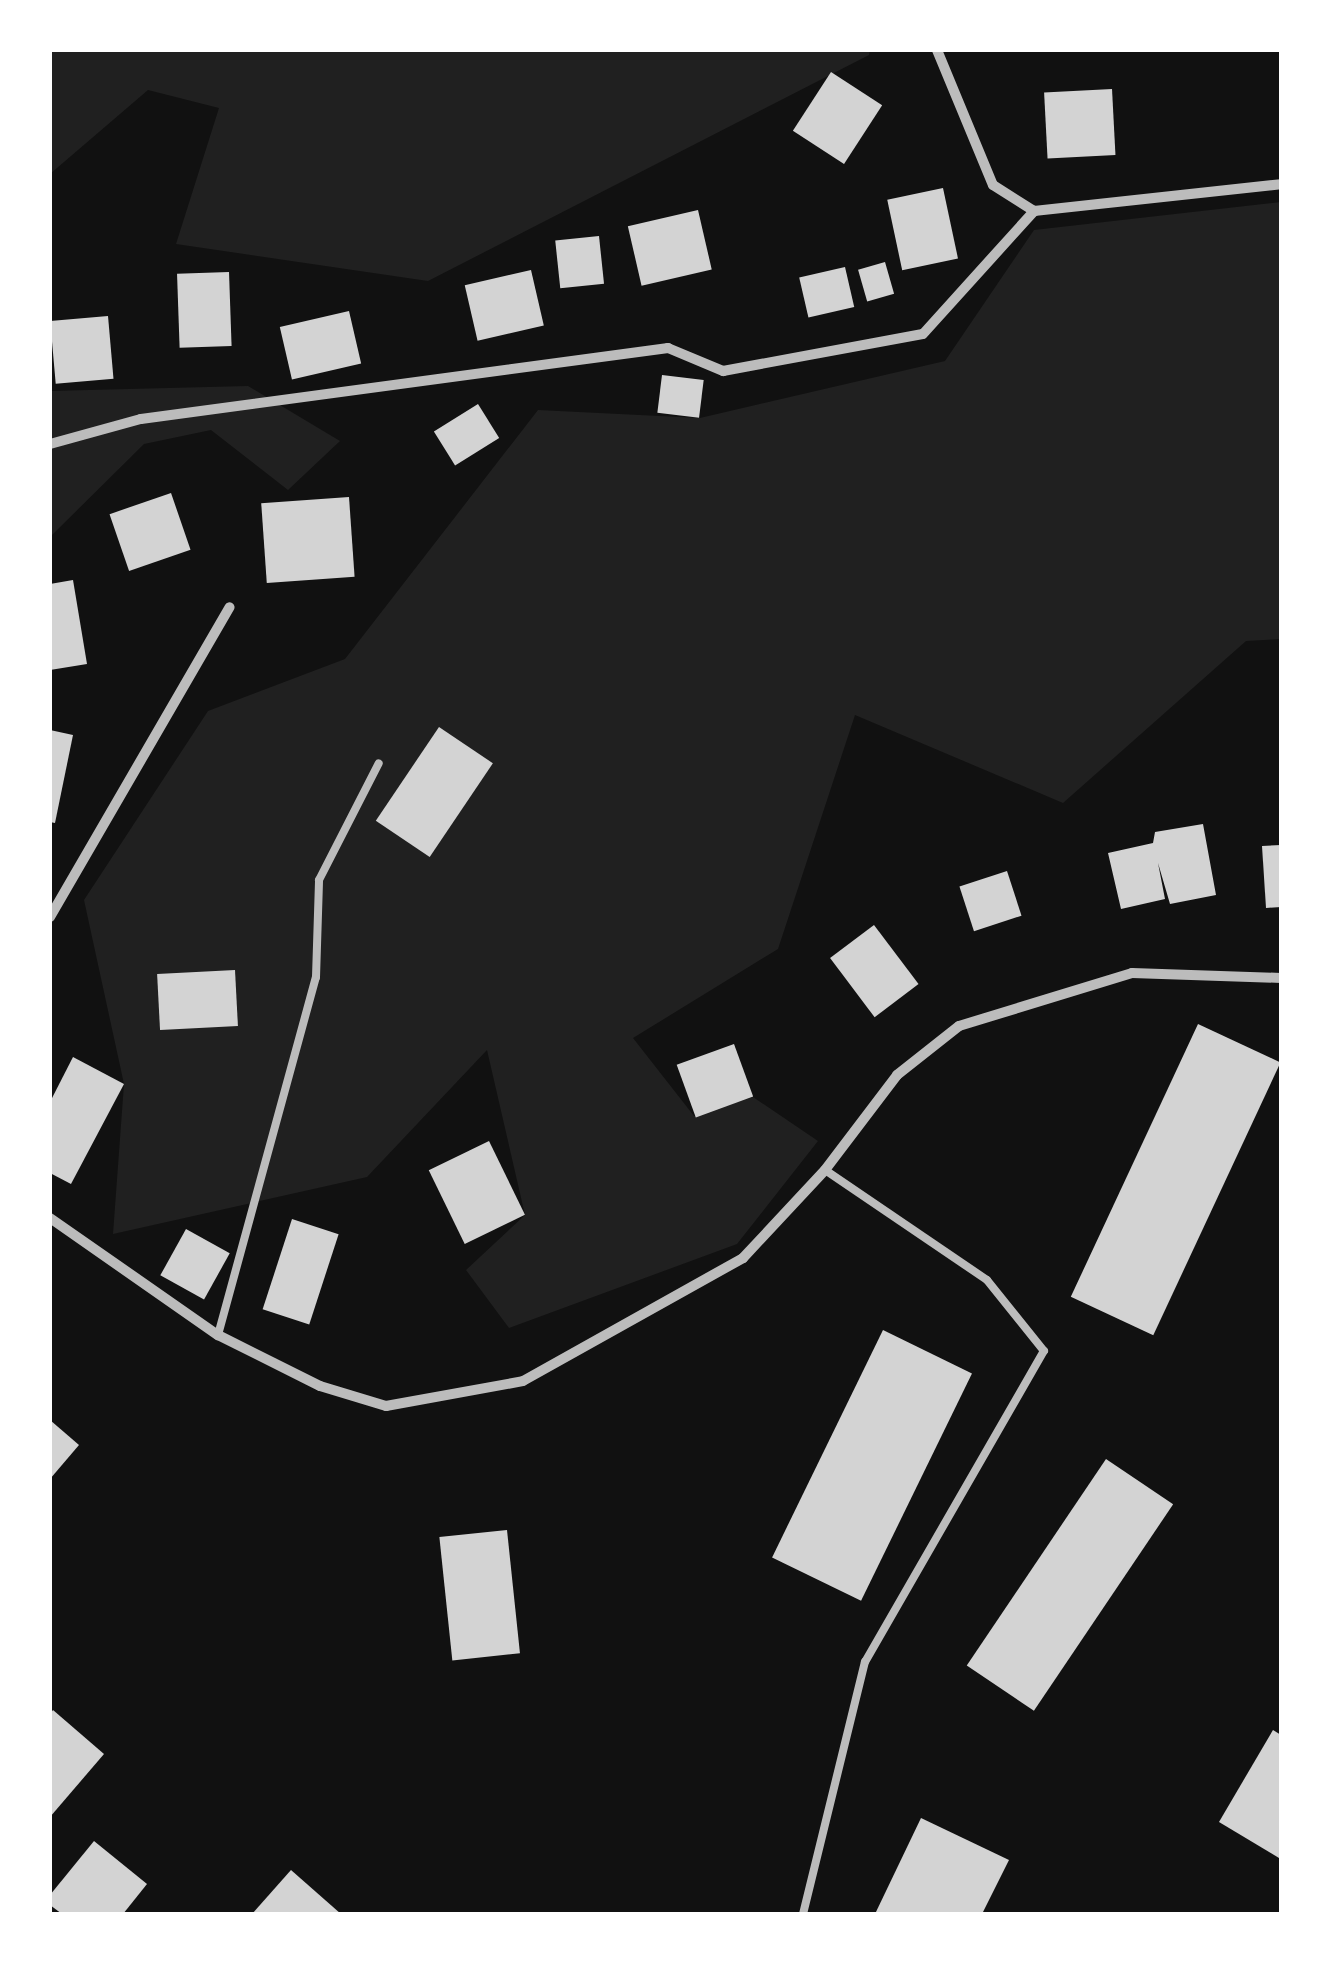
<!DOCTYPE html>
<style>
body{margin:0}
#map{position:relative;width:1331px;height:1964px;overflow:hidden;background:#111;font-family:"Exo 2",sans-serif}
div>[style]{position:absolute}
.green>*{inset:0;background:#202020}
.building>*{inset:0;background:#d3d3d3;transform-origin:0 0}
.service>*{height:8px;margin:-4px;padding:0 4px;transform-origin:4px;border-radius:4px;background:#bcbcbc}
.minor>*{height:10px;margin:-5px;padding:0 5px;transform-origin:5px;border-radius:5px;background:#bcbcbc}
span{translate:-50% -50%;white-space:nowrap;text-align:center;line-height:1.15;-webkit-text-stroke:8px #fff;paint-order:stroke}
.frame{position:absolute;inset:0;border:52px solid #fff;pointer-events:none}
</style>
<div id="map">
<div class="green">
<i style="clip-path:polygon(50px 50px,870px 50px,869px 55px,428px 281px,176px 244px,219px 108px,148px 90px,50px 174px)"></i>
<i style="clip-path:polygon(1281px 202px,1281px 639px,1246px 641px,1063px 803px,855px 715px,778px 949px,633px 1038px,694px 1116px,753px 1097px,818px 1141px,737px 1244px,509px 1328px,466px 1270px,525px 1215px,487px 1050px,367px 1177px,113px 1234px,124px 1084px,84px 900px,208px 711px,345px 659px,538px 410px,700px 418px,945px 361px,1034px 230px)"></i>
<i style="clip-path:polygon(248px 386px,340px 441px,288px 490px,211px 430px,144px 444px,50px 537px,50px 391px)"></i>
</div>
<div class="building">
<i style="left:831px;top:72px;width:61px;height:70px;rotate:33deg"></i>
<i style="left:1112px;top:89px;width:66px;height:68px;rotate:87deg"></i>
<i style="left:943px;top:188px;width:72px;height:57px;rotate:78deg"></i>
<i style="left:698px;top:210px;width:61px;height:72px;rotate:77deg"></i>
<i style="left:599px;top:236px;width:48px;height:44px;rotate:84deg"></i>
<i style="left:885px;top:262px;width:33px;height:28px;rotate:74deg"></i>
<i style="left:845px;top:267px;width:41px;height:47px;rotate:77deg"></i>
<i style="left:531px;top:270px;width:57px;height:68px;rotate:77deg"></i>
<i style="left:229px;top:272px;width:74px;height:52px;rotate:88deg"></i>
<i style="left:349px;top:311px;width:54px;height:71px;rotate:77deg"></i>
<i style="left:108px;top:316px;width:63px;height:58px;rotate:85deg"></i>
<i style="left:662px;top:375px;width:42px;height:38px;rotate:7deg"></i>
<i style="left:478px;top:404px;width:40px;height:52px;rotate:58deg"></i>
<i style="left:171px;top:493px;width:60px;height:65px;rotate:71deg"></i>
<i style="left:349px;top:497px;width:80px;height:88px;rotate:86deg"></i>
<i style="clip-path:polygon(73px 580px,87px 664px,50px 670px,50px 584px)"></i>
<i style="left:439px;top:727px;width:65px;height:113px;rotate:34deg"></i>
<i style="clip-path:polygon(50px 730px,73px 735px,55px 823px,50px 822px)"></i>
<i style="clip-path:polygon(1203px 824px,1216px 895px,1170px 904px,1158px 863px,1165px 899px,1121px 909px,1108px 853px,1153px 843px,1155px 832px)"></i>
<i style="clip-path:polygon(1281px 845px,1281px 907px,1266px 908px,1262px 846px)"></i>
<i style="left:1007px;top:871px;width:47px;height:50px;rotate:72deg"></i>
<i style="left:874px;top:925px;width:74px;height:55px;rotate:53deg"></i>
<i style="left:235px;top:970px;width:56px;height:78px;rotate:87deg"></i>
<i style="left:1198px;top:1024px;width:91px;height:301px;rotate:25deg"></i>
<i style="left:734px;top:1044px;width:56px;height:61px;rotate:70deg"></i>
<i style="clip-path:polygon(73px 1057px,124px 1084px,71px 1184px,50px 1173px,50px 1102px)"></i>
<i style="left:489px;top:1141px;width:82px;height:67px;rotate:64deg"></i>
<i style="left:292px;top:1219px;width:49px;height:95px;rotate:18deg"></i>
<i style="left:186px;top:1229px;width:50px;height:53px;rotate:29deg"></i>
<i style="left:883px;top:1330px;width:99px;height:253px;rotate:26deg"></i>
<i style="clip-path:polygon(50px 1420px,79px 1445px,50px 1479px)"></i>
<i style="left:1106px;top:1459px;width:81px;height:249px;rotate:34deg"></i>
<i style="left:507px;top:1530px;width:124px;height:68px;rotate:84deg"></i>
<i style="clip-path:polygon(53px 1710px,104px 1754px,50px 1817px,50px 1714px)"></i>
<i style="clip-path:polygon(1273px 1730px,1281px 1735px,1279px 1858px,1219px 1822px)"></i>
<i style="clip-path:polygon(921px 1818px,1009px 1860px,982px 1914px,875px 1914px)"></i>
<i style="clip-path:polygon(94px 1841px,147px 1884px,123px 1914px,62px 1914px,50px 1905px,50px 1895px)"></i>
<i style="clip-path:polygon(291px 1870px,341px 1914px,252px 1914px)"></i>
</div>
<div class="service">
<i style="left:218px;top:1335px;width:371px;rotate:-74.7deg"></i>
<i style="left:316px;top:977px;width:97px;rotate:-88.2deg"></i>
<i style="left:319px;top:880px;width:131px;rotate:-62.9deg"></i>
<i style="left:803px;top:1914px;width:260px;rotate:-76.2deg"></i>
<i style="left:865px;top:1662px;width:359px;rotate:-60.1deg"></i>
<i style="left:1044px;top:1351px;width:91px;rotate:-128.8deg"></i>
<i style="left:987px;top:1280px;width:196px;rotate:-145.8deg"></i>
</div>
<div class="minor">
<i style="left:937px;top:50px;width:146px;rotate:67.5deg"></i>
<i style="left:993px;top:185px;width:49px;rotate:32.4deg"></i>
<i style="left:1034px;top:211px;width:248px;rotate:-6.2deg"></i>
<i style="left:50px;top:444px;width:94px;rotate:-15.4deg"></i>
<i style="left:141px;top:419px;width:532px;rotate:-7.67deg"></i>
<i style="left:668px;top:348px;width:60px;rotate:22.7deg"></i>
<i style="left:723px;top:371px;width:203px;rotate:-10.5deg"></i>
<i style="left:923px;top:334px;width:166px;rotate:-47.9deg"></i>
<i style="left:50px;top:917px;width:358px;rotate:-59.9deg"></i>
<i style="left:50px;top:1218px;width:205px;rotate:34.9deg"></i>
<i style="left:218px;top:1335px;width:114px;rotate:26.6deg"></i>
<i style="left:320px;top:1386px;width:69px;rotate:16.9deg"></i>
<i style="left:386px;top:1406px;width:139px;rotate:-10.3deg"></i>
<i style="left:523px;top:1381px;width:252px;rotate:-29.2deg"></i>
<i style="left:743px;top:1258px;width:120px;rotate:-47deg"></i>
<i style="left:825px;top:1170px;width:119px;rotate:-52.8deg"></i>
<i style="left:897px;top:1075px;width:79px;rotate:-38.3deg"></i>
<i style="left:959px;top:1026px;width:181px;rotate:-17deg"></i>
<i style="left:1132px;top:973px;width:149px;rotate:1.9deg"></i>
</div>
<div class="frame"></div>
</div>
